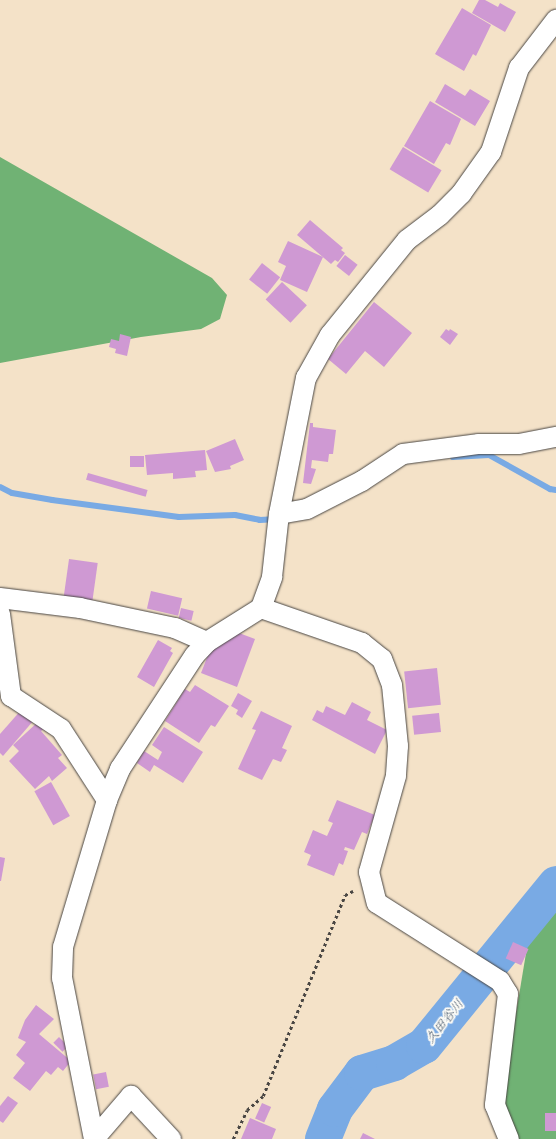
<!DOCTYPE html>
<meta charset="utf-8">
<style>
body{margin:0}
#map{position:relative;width:556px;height:1139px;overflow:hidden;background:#f4e2c8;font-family:"Patrick Hand","Klee One",sans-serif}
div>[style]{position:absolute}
.forest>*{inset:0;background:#70b274}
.stream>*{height:6px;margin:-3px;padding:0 3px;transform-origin:3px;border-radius:3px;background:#79aae4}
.river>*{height:36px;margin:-18px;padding:0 18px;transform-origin:18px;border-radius:18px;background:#79aae4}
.building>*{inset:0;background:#cf99d3;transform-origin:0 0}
.path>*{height:2.5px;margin-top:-1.25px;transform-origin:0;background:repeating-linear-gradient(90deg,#494643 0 3px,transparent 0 6px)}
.roads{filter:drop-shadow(0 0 1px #494643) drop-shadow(0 0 1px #494643)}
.minor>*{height:20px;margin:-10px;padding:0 10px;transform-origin:10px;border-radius:10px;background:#fff}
span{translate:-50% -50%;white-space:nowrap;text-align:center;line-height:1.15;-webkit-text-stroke:4px #fdfcf7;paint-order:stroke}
.water-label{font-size:13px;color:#46576c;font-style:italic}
</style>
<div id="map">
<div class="forest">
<i style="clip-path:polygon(0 157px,212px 278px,227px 295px,220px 319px,201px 329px,141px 337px,0 363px)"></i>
<i style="clip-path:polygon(556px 881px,556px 1139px,515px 1139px,506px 1124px,504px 1086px,531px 923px)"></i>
</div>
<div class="stream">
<i style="left:453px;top:457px;width:36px;rotate:-3deg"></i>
<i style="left:489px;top:455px;width:70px;rotate:29.1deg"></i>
<i style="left:550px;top:489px;width:6px;rotate:9deg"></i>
<i style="left:0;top:487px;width:13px;rotate:27deg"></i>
<i style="left:12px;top:493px;width:41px;rotate:9.9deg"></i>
<i style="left:52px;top:500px;width:128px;rotate:7.6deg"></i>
<i style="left:179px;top:517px;width:56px;rotate:-2deg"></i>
<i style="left:235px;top:515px;width:25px;rotate:11deg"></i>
<i style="left:260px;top:520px;width:17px;rotate:-3deg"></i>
</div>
<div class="river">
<i style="left:323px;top:1139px;width:32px;rotate:-68deg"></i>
<i style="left:335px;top:1109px;width:45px;rotate:-53.1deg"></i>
<i style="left:362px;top:1073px;width:34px;rotate:-17deg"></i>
<i style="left:394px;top:1063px;width:34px;rotate:-30deg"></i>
<i style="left:424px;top:1046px;width:209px;rotate:-50.8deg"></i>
</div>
<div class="building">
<i style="clip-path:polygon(479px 0,485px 0,498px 7px,500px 3px,516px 12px,505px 32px,472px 13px)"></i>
<i style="clip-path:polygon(462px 8px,491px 25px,476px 56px,473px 54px,464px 71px,435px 54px)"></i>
<i style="clip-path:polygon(445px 84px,465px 96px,470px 89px,490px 101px,475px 126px,435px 102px)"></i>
<i style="clip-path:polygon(430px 101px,461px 119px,450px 145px,446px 143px,434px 164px,404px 146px)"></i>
<i style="left:403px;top:147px;width:45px;height:26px;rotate:31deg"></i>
<i style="clip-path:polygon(310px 220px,343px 248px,341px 250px,345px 253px,338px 262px,335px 260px,331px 264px,297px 235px)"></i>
<i style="clip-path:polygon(288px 241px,323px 257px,307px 292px,280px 280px,286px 266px,278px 262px)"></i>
<i style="left:345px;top:255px;width:16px;height:14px;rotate:38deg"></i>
<i style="left:262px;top:263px;width:23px;height:21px;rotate:38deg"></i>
<i style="left:282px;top:282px;width:34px;height:24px;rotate:43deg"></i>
<i style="clip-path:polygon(374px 302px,412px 333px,384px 367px,365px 351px,346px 374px,328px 359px)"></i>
<i style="clip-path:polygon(446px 329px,449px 331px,450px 329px,458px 334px,450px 345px,440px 337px)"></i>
<i style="clip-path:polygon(120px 334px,131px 337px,127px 356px,115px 353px,116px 349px,109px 347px,111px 339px,119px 341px)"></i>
<i style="clip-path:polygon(310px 423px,313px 423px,313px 427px,336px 430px,333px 454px,329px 454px,328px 462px,312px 460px,311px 468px,316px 469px,311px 484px,303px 483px)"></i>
<i style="clip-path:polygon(235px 439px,244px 460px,230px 466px,231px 469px,215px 472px,206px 451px)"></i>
<i style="clip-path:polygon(205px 450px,207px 470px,195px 471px,196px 477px,173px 479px,173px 473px,147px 475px,145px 455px)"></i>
<i style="left:130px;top:456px;width:14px;height:11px"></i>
<i style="left:88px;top:473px;width:62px;height:7px;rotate:16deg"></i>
<i style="left:69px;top:559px;width:29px;height:38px;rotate:8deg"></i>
<i style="left:151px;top:591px;width:32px;height:18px;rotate:13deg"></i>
<i style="left:181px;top:608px;width:13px;height:10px;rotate:13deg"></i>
<i style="clip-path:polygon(239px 633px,255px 639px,237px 687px,201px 673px,210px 650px)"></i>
<i style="clip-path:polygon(158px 640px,172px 648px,170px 651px,173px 653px,154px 687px,137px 677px)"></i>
<i style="left:437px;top:668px;width:37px;height:33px;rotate:84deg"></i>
<i style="clip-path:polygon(195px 685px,229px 706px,215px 727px,211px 725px,199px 743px,165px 721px,185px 689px,190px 692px)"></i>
<i style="clip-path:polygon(238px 693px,252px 701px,242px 718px,236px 714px,238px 710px,231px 706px)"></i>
<i style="clip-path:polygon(352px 702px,371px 712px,367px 720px,387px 730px,375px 754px,312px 720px,317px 710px,323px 713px,326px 706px,345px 715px)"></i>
<i style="clip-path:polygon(22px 709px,34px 720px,3px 756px,0 753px,0 734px)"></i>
<i style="clip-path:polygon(261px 711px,292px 726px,282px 748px,287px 750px,281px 762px,273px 759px,262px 780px,238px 769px,256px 730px,252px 729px)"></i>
<i style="left:439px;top:713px;width:19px;height:27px;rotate:84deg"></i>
<i style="clip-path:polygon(40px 720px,46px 727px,41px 731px,62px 755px,58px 758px,67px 768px,52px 781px,49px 776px,35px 789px,9px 761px,19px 751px,13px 745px)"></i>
<i style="clip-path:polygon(164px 727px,203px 752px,183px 783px,154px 765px,150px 772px,137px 763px,144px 751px,158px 760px,162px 752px,152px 745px)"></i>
<i style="left:51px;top:782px;width:39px;height:19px;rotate:61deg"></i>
<i style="clip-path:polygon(337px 800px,375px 815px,367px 834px,362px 832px,354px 850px,345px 847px,344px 850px,348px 851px,343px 865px,339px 863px,334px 876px,307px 865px,311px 855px,304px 852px,313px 830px,327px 836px,333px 823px,328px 821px)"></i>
<i style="clip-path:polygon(0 857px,5px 858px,1px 881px,0 881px)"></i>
<i style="left:513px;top:942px;width:17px;height:18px;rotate:24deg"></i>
<i style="clip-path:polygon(36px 1005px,54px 1019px,39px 1034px,71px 1061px,63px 1071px,58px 1067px,51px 1075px,46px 1071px,30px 1091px,13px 1078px,25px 1063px,16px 1055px,26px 1042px,18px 1038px,25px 1020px)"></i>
<i style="left:59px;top:1037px;width:13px;height:8px;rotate:45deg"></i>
<i style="left:106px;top:1072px;width:15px;height:13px;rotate:79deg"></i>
<i style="clip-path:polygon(8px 1096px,18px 1103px,3px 1123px,0 1121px,0 1106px)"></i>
<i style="left:262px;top:1103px;width:10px;height:17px;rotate:24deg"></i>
<i style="left:545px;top:1113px;width:11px;height:18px"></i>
<i style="clip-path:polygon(250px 1118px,276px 1129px,272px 1139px,241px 1139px)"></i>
<i style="clip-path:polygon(363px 1133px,375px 1139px,360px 1139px)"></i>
</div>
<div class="path">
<i style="left:233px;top:1139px;width:32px;rotate:-64deg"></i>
<i style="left:247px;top:1110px;width:21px;rotate:-41deg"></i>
<i style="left:263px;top:1096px;width:217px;rotate:-67.8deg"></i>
<i style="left:345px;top:895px;width:9px;rotate:-27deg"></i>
</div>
<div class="roads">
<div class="minor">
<i style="left:279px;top:514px;width:28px;rotate:-10deg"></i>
<i style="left:307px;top:509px;width:62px;rotate:-27deg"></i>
<i style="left:362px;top:481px;width:49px;rotate:-33.4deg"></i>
<i style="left:403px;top:454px;width:77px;rotate:-7.5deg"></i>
<i style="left:479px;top:444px;width:40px"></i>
<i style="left:519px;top:444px;width:38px;rotate:-11deg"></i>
<i style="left:0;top:598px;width:81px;rotate:7.1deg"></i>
<i style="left:80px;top:608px;width:97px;rotate:11.9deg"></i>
<i style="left:175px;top:628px;width:35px;rotate:24deg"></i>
<i style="left:261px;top:608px;width:107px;rotate:19.1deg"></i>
<i style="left:362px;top:643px;width:26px;rotate:39deg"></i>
<i style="left:382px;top:659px;width:28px;rotate:69deg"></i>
<i style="left:392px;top:685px;width:61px;rotate:84.4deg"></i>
<i style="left:398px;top:746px;width:30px;rotate:94deg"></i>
<i style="left:396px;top:776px;width:100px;rotate:105.7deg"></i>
<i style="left:369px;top:872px;width:32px;rotate:76deg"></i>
<i style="left:377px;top:903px;width:146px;rotate:32.4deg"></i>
<i style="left:500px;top:981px;width:15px;rotate:58deg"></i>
<i style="left:508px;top:994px;width:112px;rotate:96.7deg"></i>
<i style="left:495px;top:1105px;width:37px;rotate:68deg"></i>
<i style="left:0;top:614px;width:83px;rotate:82.4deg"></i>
<i style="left:11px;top:696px;width:60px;rotate:33.4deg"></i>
<i style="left:61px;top:729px;width:85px;rotate:57.1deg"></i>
<i style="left:94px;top:1139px;width:164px;rotate:-101.2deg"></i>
<i style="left:62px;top:978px;width:31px;rotate:-88deg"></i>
<i style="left:63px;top:947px;width:153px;rotate:-73.3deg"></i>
<i style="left:107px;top:800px;width:34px;rotate:-67deg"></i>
<i style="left:120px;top:769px;width:136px;rotate:-56.7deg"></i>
<i style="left:195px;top:655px;width:18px;rotate:-47deg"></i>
<i style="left:207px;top:642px;width:64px;rotate:-32.2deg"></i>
<i style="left:261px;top:608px;width:33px;rotate:-70deg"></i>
<i style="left:272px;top:577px;width:63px;rotate:-83.7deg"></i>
<i style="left:279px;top:514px;width:139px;rotate:-78.8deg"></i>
<i style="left:306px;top:378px;width:49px;rotate:-60.8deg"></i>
<i style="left:330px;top:335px;width:122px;rotate:-51deg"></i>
<i style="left:407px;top:240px;width:41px;rotate:-37.1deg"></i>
<i style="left:440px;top:215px;width:30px;rotate:-45deg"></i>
<i style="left:461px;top:194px;width:52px;rotate:-54.5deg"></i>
<i style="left:491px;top:152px;width:89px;rotate:-71.6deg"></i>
<i style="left:519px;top:68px;width:61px;rotate:-52.4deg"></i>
<i style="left:94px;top:1139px;width:57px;rotate:-49.3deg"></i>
<i style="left:131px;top:1096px;width:59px;rotate:47.1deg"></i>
</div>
</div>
<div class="water-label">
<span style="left:444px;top:1021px;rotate:-51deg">久田谷川</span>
</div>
</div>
